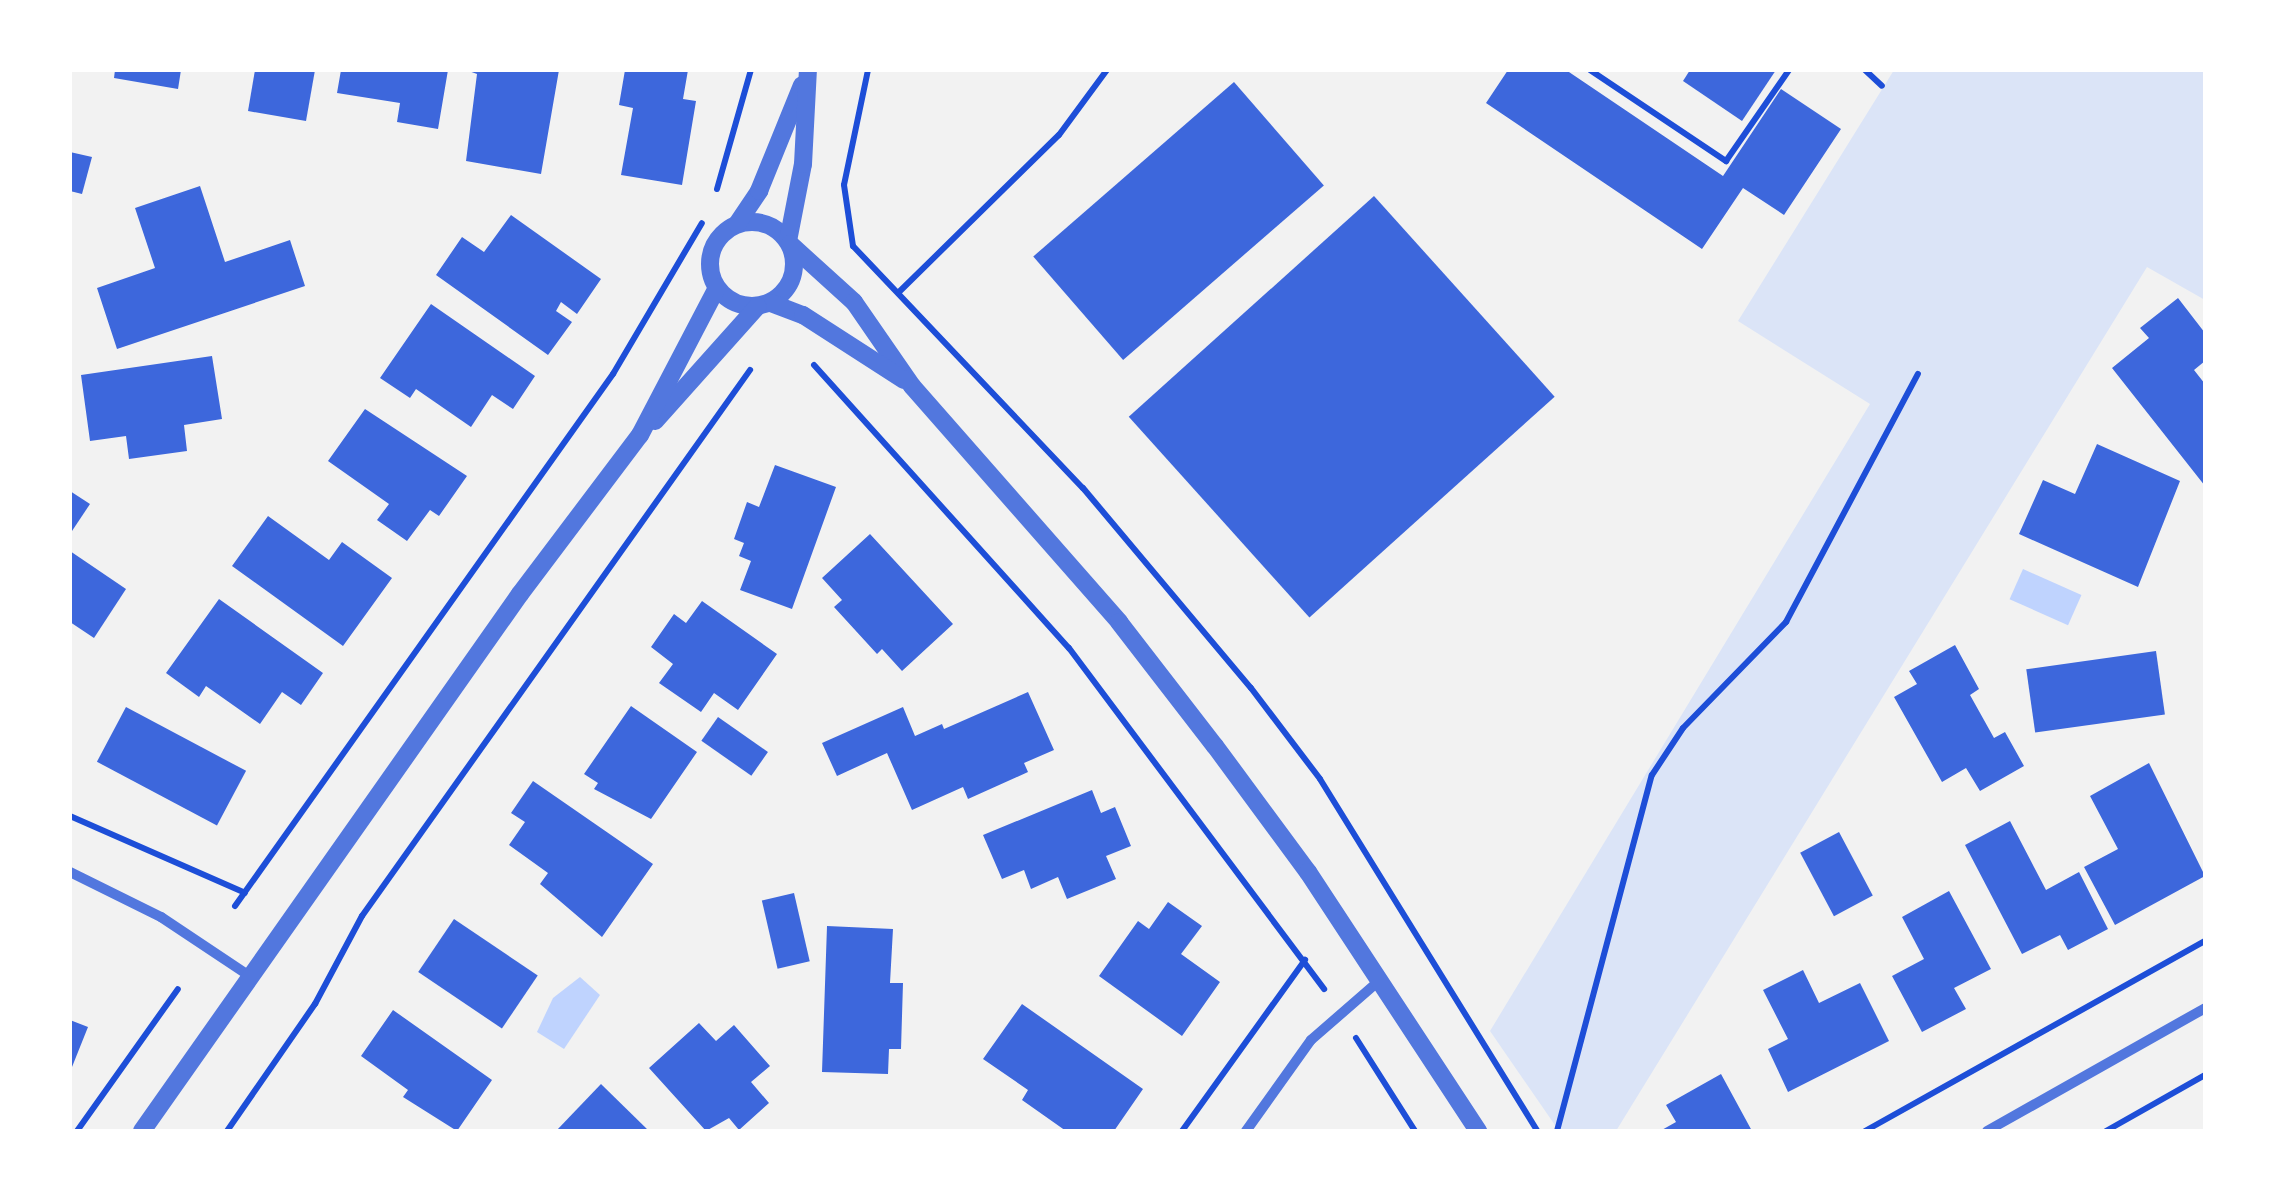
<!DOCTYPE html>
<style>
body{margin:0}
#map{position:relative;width:2275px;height:1201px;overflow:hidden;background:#f2f2f2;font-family:"PT Sans Narrow",sans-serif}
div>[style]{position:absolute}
.green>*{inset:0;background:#dbe4f7}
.water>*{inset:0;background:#bfd3fe;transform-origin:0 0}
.building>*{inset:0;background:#3d67dc;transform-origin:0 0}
.path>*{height:6px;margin:-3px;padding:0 3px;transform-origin:3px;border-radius:3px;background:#1d4ed8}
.minor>*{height:10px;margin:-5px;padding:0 5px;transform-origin:5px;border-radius:5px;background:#5277de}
.tertiary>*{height:18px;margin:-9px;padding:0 9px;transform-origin:9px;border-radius:9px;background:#5277de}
.tertiary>.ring{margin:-9px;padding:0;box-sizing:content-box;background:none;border:18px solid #5277de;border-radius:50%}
span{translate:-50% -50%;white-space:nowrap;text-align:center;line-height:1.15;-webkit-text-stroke:9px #fff;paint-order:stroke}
.frame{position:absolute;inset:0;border:72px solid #fff;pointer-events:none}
</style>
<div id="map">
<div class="green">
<i style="clip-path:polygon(1894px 70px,2205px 70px,2205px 300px,2147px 267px,1616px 1131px,1559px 1131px,1490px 1031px,1870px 404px,1738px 321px)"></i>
</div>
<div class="water">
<i style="left:2023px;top:569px;width:64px;height:33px;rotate:24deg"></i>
<i style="clip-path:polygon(580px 977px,600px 995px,564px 1049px,537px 1032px,553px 998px)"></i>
</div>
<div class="building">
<i style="clip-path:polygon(115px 70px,181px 70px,178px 89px,114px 78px)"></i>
<i style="clip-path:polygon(255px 70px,315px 70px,306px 121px,248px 111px)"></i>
<i style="clip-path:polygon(341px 70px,448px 70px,438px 129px,397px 122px,400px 103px,337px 93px)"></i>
<i style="clip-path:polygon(466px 70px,559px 70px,541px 174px,466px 161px,477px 74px)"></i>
<i style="clip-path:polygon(625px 70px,688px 70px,683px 99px,696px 101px,682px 185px,621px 175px,633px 108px,619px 105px)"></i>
<i style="clip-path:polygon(1508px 70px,1566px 70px,1723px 176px,1781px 89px,1841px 129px,1784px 215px,1743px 188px,1702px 249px,1486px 103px)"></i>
<i style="clip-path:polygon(1690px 70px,1776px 70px,1742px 121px,1683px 81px)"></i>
<i style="left:1234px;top:82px;width:137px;height:266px;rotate:49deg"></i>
<i style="clip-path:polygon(70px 152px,92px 157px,82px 194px,70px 191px)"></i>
<i style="clip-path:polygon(200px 186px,225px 262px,290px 240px,305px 286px,117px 349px,97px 288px,155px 268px,135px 208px)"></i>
<i style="left:1374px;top:196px;width:270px;height:330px;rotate:48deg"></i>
<i style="clip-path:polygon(511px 215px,601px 279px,577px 314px,561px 302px,556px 311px,572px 322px,548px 355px,436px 275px,462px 237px,484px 252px)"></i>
<i style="clip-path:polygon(2178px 298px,2205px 333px,2205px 361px,2194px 370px,2205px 384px,2205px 486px,2112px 368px,2149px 338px,2140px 328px)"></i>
<i style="clip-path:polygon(431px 304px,535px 376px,513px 409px,492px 395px,471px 427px,416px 389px,410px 398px,380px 378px)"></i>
<i style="clip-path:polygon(212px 356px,222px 419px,184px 425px,187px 451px,129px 459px,126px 436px,90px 441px,81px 375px)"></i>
<i style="clip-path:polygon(365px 409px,467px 476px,439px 516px,430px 510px,407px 541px,377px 520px,389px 504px,328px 461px)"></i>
<i style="clip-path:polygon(2097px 444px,2180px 481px,2138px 587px,2019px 534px,2043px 480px,2075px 494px)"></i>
<i style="clip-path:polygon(775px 465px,836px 487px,792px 609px,740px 590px,751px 561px,739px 556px,744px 543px,734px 539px,747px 502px,759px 507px)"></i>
<i style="clip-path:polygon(70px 491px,90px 504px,70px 534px)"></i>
<i style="clip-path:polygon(268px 516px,329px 560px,342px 542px,392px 578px,343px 646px,232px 566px)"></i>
<i style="clip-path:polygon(870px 534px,953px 624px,902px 671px,882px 649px,877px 654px,834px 607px,842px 600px,822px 578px)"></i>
<i style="clip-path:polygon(70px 551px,126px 589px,94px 638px,70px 622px)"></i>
<i style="clip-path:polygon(219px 599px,323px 673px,301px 705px,282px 692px,260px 724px,206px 686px,199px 697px,166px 673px)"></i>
<i style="clip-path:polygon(702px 601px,777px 654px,738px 710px,714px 693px,701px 712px,659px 683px,673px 664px,651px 647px,674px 614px,686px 623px)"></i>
<i style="clip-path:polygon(1955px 645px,1979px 689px,1970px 695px,1994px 738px,2005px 732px,2024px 766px,1980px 791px,1966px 768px,1942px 782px,1894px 697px,1917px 684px,1909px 671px)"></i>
<i style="left:2156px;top:651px;width:64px;height:131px;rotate:82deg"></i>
<i style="clip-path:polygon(1028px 692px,1054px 750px,1024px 763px,1028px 772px,968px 799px,963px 787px,912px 810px,887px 753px,837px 776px,822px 743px,903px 707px,915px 736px,942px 724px,944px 729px)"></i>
<i style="clip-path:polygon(631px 706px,697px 752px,651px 819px,594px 789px,598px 783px,584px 774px)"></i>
<i style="left:126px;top:707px;width:136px;height:62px;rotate:28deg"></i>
<i style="left:718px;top:717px;width:61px;height:29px;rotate:35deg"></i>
<i style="clip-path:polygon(2149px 763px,2205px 876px,2115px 925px,2084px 867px,2118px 849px,2090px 796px)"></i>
<i style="clip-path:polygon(533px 781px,653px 864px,602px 937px,540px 884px,548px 873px,509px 845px,525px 822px,511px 813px)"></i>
<i style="clip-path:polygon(1092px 790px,1101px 813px,1115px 807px,1131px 846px,1106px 856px,1116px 879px,1067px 899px,1058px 877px,1031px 889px,1024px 870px,1002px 879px,983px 835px)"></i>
<i style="clip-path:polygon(2010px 821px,2046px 890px,2079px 872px,2108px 929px,2068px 950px,2060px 935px,2022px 954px,1965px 845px)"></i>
<i style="left:1839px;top:832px;width:72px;height:44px;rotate:62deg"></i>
<i style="clip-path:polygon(1949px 891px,1991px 969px,1954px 988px,1966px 1009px,1922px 1032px,1892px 976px,1924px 959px,1902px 917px)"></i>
<i style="left:794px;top:893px;width:70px;height:33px;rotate:77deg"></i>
<i style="clip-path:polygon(1168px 902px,1202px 926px,1181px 954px,1220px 982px,1182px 1036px,1099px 976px,1138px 921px,1149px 929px)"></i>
<i style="left:454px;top:919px;width:101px;height:64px;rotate:34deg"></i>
<i style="clip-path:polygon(827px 926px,893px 929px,890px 983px,903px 983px,901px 1049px,889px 1049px,888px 1074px,822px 1072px)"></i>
<i style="clip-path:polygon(1803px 970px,1819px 1003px,1860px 983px,1889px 1041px,1788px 1092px,1768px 1049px,1788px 1039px,1763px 990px)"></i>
<i style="clip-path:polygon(1022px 1004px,1143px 1089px,1114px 1131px,1066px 1131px,1022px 1100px,1028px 1090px,983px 1059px)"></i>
<i style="clip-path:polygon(393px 1010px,492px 1080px,457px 1131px,403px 1097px,408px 1090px,361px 1056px)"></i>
<i style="clip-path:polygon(70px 1020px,88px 1027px,70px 1072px)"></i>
<i style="clip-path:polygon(699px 1023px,716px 1041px,734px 1025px,770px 1066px,751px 1082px,769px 1103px,739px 1130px,729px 1118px,706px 1131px,649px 1068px)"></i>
<i style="clip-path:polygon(1721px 1074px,1752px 1131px,1660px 1131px,1676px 1122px,1666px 1105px)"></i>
<i style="clip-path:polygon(601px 1084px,649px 1131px,556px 1131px)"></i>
</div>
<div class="path">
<i style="left:868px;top:70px;width:117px;rotate:101.8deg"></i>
<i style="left:844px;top:185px;width:62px;rotate:81.6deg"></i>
<i style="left:853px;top:246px;width:334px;rotate:46.5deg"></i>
<i style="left:1083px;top:488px;width:261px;rotate:50deg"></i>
<i style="left:1251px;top:688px;width:114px;rotate:52.8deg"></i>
<i style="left:1320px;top:779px;width:414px;rotate:58.3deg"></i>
<i style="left:1590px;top:70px;width:164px;rotate:33.8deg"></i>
<i style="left:1726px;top:161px;width:111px;rotate:-55.3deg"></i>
<i style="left:1865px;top:70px;width:23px;rotate:43deg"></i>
<i style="left:717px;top:189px;width:124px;rotate:-74.1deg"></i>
<i style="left:899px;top:292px;width:224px;rotate:-44.5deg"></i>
<i style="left:1059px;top:135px;width:81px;rotate:-53.6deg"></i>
<i style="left:814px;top:365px;width:381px;rotate:48deg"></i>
<i style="left:1069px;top:648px;width:426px;rotate:53.2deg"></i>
<i style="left:70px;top:816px;width:191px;rotate:23.7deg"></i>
<i style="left:235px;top:906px;width:653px;rotate:-54.61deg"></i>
<i style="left:613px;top:374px;width:175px;rotate:-59.5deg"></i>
<i style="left:1356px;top:1038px;width:110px;rotate:57.6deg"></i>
<i style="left:77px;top:1131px;width:174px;rotate:-54.6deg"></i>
<i style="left:227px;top:1131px;width:155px;rotate:-55.3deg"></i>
<i style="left:315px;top:1004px;width:100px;rotate:-61.9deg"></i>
<i style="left:362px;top:916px;width:670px;rotate:-54.6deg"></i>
<i style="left:1182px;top:1131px;width:211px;rotate:-54.3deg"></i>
<i style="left:1557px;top:1131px;width:368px;rotate:-75.1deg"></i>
<i style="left:1652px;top:775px;width:56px;rotate:-56.6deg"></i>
<i style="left:1683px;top:728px;width:148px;rotate:-45.8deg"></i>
<i style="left:1786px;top:622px;width:281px;rotate:-62deg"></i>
<i style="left:1865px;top:1131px;width:389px;rotate:-29.2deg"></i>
<i style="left:2106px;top:1131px;width:114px;rotate:-29.5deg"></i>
</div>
<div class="minor">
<i style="left:70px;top:872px;width:102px;rotate:26.3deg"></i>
<i style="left:161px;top:917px;width:108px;rotate:33.7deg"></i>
<i style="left:1246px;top:1131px;width:112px;rotate:-54.5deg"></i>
<i style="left:1311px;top:1040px;width:91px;rotate:-41deg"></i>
<i style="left:1987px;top:1131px;width:250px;rotate:-29.4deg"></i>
</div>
<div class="tertiary">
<i class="ring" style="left:710px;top:222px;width:66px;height:66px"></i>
<i style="left:737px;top:224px;width:40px;rotate:-56deg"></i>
<i style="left:759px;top:191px;width:114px;rotate:-67.9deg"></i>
<i style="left:788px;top:241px;width:78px;rotate:-79deg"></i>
<i style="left:803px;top:164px;width:94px;rotate:-87deg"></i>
<i style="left:790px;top:244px;width:86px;rotate:42.2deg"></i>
<i style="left:854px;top:302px;width:102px;rotate:55.4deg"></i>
<i style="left:912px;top:386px;width:314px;rotate:48.7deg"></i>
<i style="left:1119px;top:622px;width:157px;rotate:52.3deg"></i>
<i style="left:1215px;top:746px;width:157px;rotate:53.6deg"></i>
<i style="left:1308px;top:872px;width:310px;rotate:56.7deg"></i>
<i style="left:771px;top:303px;width:34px;rotate:21deg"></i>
<i style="left:803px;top:315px;width:120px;rotate:32.8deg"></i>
<i style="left:655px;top:421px;width:154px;rotate:-48.2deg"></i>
<i style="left:142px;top:1131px;width:657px;rotate:-54.86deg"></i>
<i style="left:520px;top:594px;width:199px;rotate:-53deg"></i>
<i style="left:640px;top:435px;width:166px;rotate:-62.4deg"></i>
</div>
<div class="frame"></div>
</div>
